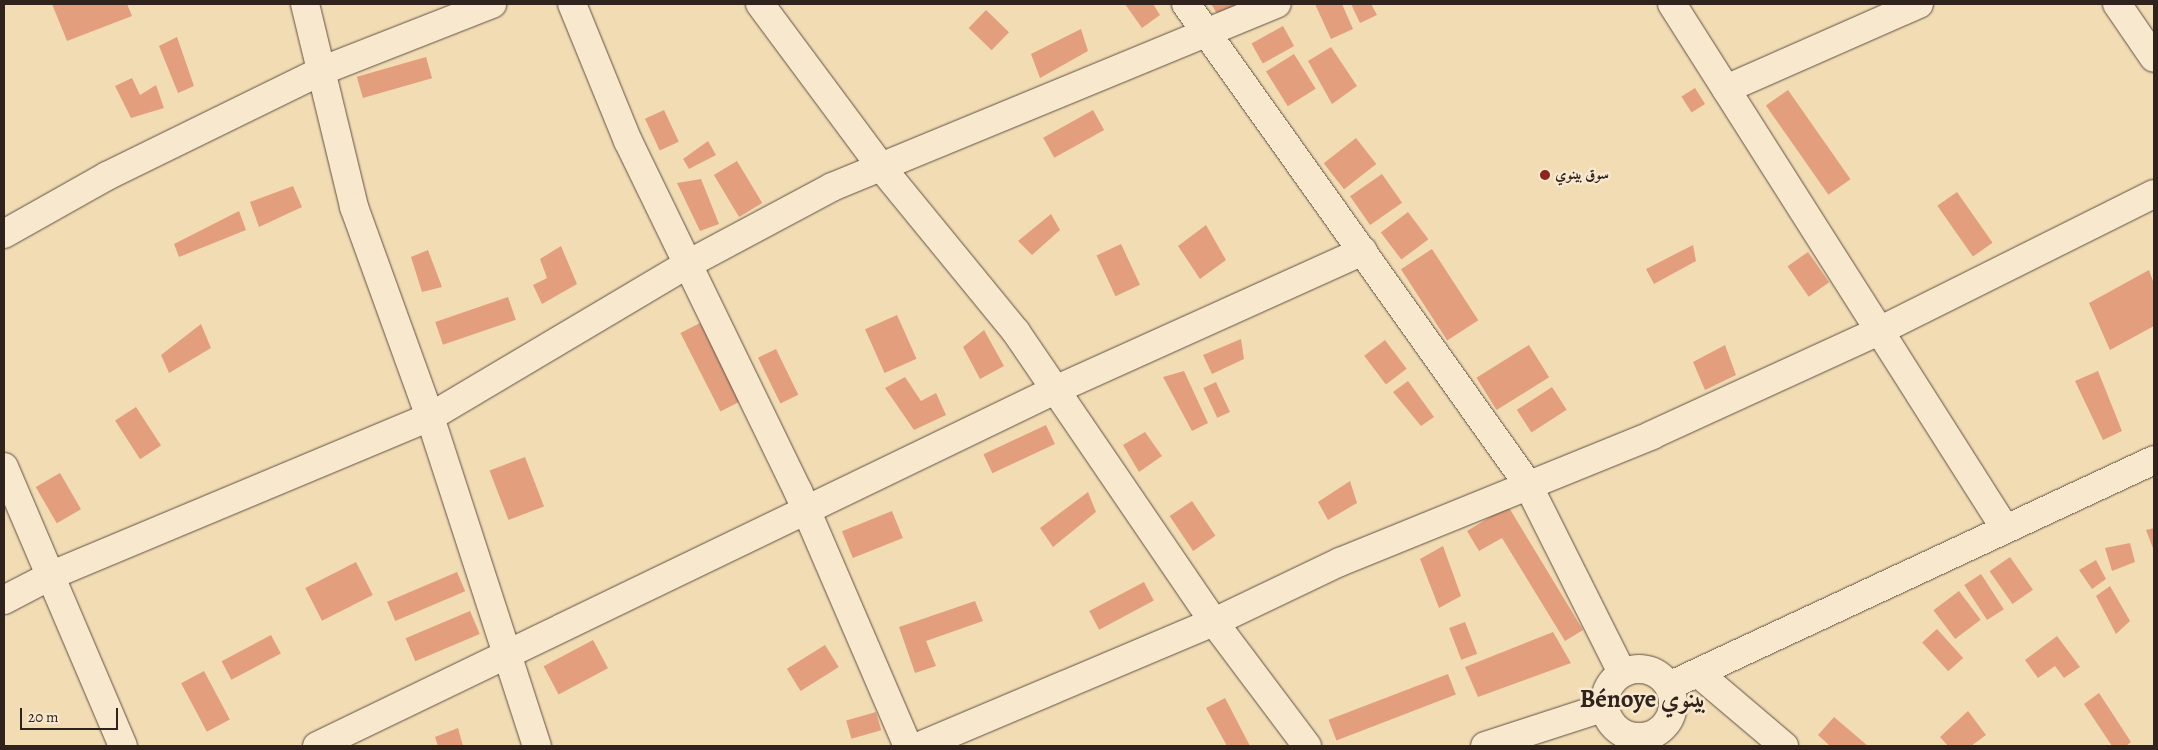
<!DOCTYPE html>
<meta charset="utf-8">
<style>
body{margin:0}
#map{position:relative;width:2158px;height:750px;overflow:hidden;background:#f2dcb4;font-family:Alegreya,Amiri,serif}
div>[style]{position:absolute}
.building>*{inset:0;background:#e39f7d;transform-origin:0 0}
.roads{filter:drop-shadow(0 0 1px #605143) drop-shadow(0 0 1px #605143)}
.street>*{height:28px;margin:-14px;padding:0 14px;transform-origin:14px;border-radius:14px;background:#f7e8ce}
.secondary>*{height:28px;margin:-14px;padding:0 14px;transform-origin:14px;border-radius:14px;background:#f7e8ce}
.secondary>.ring{margin:-14px;padding:0;box-sizing:content-box;background:none;border:28px solid #f7e8ce;border-radius:50%}
.dots>*{width:14px;height:14px;translate:-50% -50%;box-sizing:border-box;border:2px solid #f7e8ce;border-radius:50%}
span{translate:-50% -50%;white-space:nowrap;text-align:center;line-height:1.15;-webkit-text-stroke:5px #f7e8ce;paint-order:stroke}
.poi-label{font-size:15px;color:#30231d;font-weight:700}
.left{translate:0 -50%;text-align:left}
.town-label{font-size:25px;color:#30231d;font-weight:700}
.frame{position:absolute;inset:0;border:5px solid #30231d;pointer-events:none}
.scale{position:absolute;left:20px;top:708px;width:98px;height:22px;box-sizing:border-box;border:2px solid #30231d;border-top:0;padding-left:6px;font-size:15px;line-height:18px;white-space:nowrap;color:#30231d;-webkit-text-stroke:4px #f7e8ce;paint-order:stroke}
</style>
<div id="map">
<div class="building">
<i style="clip-path:polygon(52px 4px,127px 4px,132px 16px,67px 41px)"></i>
<i style="clip-path:polygon(1125px 4px,1153px 4px,1160px 15px,1142px 28px)"></i>
<i style="clip-path:polygon(1211px 4px,1238px 4px,1218px 15px)"></i>
<i style="clip-path:polygon(1315px 4px,1342px 4px,1353px 29px,1331px 39px)"></i>
<i style="clip-path:polygon(1351px 4px,1371px 4px,1377px 15px,1360px 23px)"></i>
<i style="left:986px;top:10px;width:32px;height:25px;rotate:44deg"></i>
<i style="left:1283px;top:26px;width:23px;height:36px;rotate:61deg"></i>
<i style="clip-path:polygon(1081px 29px,1088px 51px,1040px 78px,1031px 54px)"></i>
<i style="clip-path:polygon(177px 37px,194px 86px,178px 93px,159px 46px)"></i>
<i style="clip-path:polygon(1331px 47px,1357px 86px,1332px 104px,1308px 61px)"></i>
<i style="left:1294px;top:54px;width:41px;height:33px;rotate:58deg"></i>
<i style="left:426px;top:57px;width:22px;height:72px;rotate:74deg"></i>
<i style="clip-path:polygon(132px 78px,140px 95px,156px 85px,164px 108px,131px 118px,115px 86px)"></i>
<i style="left:1695px;top:88px;width:19px;height:16px;rotate:58deg"></i>
<i style="left:1788px;top:90px;width:109px;height:27px;rotate:55deg"></i>
<i style="left:664px;top:110px;width:35px;height:21px;rotate:65deg"></i>
<i style="left:1093px;top:110px;width:23px;height:57px;rotate:61deg"></i>
<i style="left:1356px;top:138px;width:33px;height:41px;rotate:52deg"></i>
<i style="clip-path:polygon(708px 141px,716px 155px,689px 169px,683px 159px)"></i>
<i style="left:737px;top:161px;width:49px;height:27px;rotate:59deg"></i>
<i style="left:1382px;top:174px;width:35px;height:39px;rotate:55deg"></i>
<i style="clip-path:polygon(701px 179px,719px 224px,700px 231px,677px 183px)"></i>
<i style="clip-path:polygon(293px 186px,302px 207px,259px 227px,250px 202px)"></i>
<i style="left:1957px;top:192px;width:62px;height:24px;rotate:55deg"></i>
<i style="clip-path:polygon(239px 211px,246px 230px,179px 257px,174px 244px)"></i>
<i style="left:1408px;top:212px;width:34px;height:34px;rotate:53deg"></i>
<i style="clip-path:polygon(1051px 214px,1060px 230px,1032px 255px,1018px 241px)"></i>
<i style="clip-path:polygon(1206px 225px,1226px 260px,1200px 279px,1178px 246px)"></i>
<i style="left:1121px;top:244px;width:45px;height:27px;rotate:65deg"></i>
<i style="clip-path:polygon(1693px 245px,1696px 261px,1654px 284px,1646px 269px)"></i>
<i style="clip-path:polygon(561px 246px,577px 284px,542px 304px,533px 285px,547px 278px,540px 259px)"></i>
<i style="left:1432px;top:249px;width:85px;height:37px;rotate:57deg"></i>
<i style="clip-path:polygon(428px 250px,442px 287px,422px 292px,411px 257px)"></i>
<i style="left:1808px;top:252px;width:37px;height:25px;rotate:55deg"></i>
<i style="clip-path:polygon(2149px 270px,2154px 284px,2154px 326px,2110px 350px,2089px 303px)"></i>
<i style="left:508px;top:297px;width:24px;height:77px;rotate:71deg"></i>
<i style="left:897px;top:315px;width:48px;height:35px;rotate:66deg"></i>
<i style="left:700px;top:323px;width:88px;height:22px;rotate:63deg"></i>
<i style="clip-path:polygon(201px 324px,211px 348px,169px 373px,161px 355px)"></i>
<i style="clip-path:polygon(984px 330px,1004px 366px,980px 379px,963px 347px)"></i>
<i style="clip-path:polygon(1241px 339px,1244px 359px,1212px 374px,1203px 355px)"></i>
<i style="left:1385px;top:340px;width:36px;height:26px;rotate:53deg"></i>
<i style="left:1529px;top:345px;width:38px;height:62px;rotate:58deg"></i>
<i style="clip-path:polygon(1725px 345px,1736px 375px,1705px 390px,1693px 362px)"></i>
<i style="left:776px;top:349px;width:51px;height:20px;rotate:64deg"></i>
<i style="clip-path:polygon(1184px 371px,1208px 423px,1192px 431px,1163px 377px)"></i>
<i style="clip-path:polygon(2098px 371px,2122px 431px,2103px 440px,2075px 381px)"></i>
<i style="clip-path:polygon(905px 377px,921px 401px,936px 393px,946px 415px,914px 430px,885px 388px)"></i>
<i style="clip-path:polygon(1408px 381px,1434px 417px,1421px 426px,1393px 392px)"></i>
<i style="left:1216px;top:382px;width:33px;height:14px;rotate:65deg"></i>
<i style="left:1552px;top:387px;width:27px;height:42px;rotate:57deg"></i>
<i style="left:136px;top:407px;width:46px;height:25px;rotate:57deg"></i>
<i style="left:1046px;top:425px;width:21px;height:69px;rotate:65deg"></i>
<i style="clip-path:polygon(1145px 432px,1162px 456px,1139px 472px,1123px 445px)"></i>
<i style="left:525px;top:457px;width:53px;height:38px;rotate:69deg"></i>
<i style="left:60px;top:473px;width:42px;height:28px;rotate:60deg"></i>
<i style="clip-path:polygon(1350px 481px,1357px 503px,1328px 520px,1318px 502px)"></i>
<i style="clip-path:polygon(1088px 492px,1096px 512px,1053px 547px,1040px 528px)"></i>
<i style="left:1192px;top:501px;width:42px;height:27px;rotate:56deg"></i>
<i style="clip-path:polygon(1508px 506px,1583px 630px,1565px 641px,1502px 538px,1479px 551px,1467px 531px)"></i>
<i style="left:892px;top:511px;width:29px;height:54px;rotate:68deg"></i>
<i style="clip-path:polygon(2154px 528px,2154px 551px,2146px 530px)"></i>
<i style="clip-path:polygon(2130px 543px,2135px 562px,2112px 571px,2105px 548px)"></i>
<i style="clip-path:polygon(1443px 546px,1461px 596px,1439px 608px,1420px 559px)"></i>
<i style="left:2010px;top:557px;width:40px;height:25px;rotate:55deg"></i>
<i style="clip-path:polygon(2096px 560px,2106px 579px,2092px 589px,2079px 570px)"></i>
<i style="left:356px;top:562px;width:37px;height:57px;rotate:63deg"></i>
<i style="left:457px;top:572px;width:21px;height:76px;rotate:67deg"></i>
<i style="left:1981px;top:574px;width:42px;height:20px;rotate:57deg"></i>
<i style="left:1144px;top:582px;width:21px;height:62px;rotate:62deg"></i>
<i style="clip-path:polygon(2110px 586px,2130px 621px,2116px 634px,2096px 596px)"></i>
<i style="left:1959px;top:591px;width:36px;height:32px;rotate:53deg"></i>
<i style="clip-path:polygon(975px 601px,983px 621px,926px 641px,936px 666px,915px 673px,899px 627px)"></i>
<i style="left:470px;top:611px;width:25px;height:70px;rotate:67deg"></i>
<i style="left:1465px;top:622px;width:34px;height:17px;rotate:69deg"></i>
<i style="left:1937px;top:629px;width:39px;height:20px;rotate:48deg"></i>
<i style="clip-path:polygon(1553px 632px,1571px 663px,1478px 697px,1465px 667px)"></i>
<i style="left:271px;top:635px;width:21px;height:56px;rotate:62deg"></i>
<i style="clip-path:polygon(2057px 636px,2080px 667px,2064px 678px,2055px 666px,2038px 678px,2025px 660px)"></i>
<i style="left:593px;top:640px;width:32px;height:56px;rotate:62deg"></i>
<i style="left:825px;top:645px;width:26px;height:45px;rotate:58deg"></i>
<i style="left:204px;top:671px;width:55px;height:26px;rotate:62deg"></i>
<i style="left:1448px;top:674px;width:22px;height:128px;rotate:69deg"></i>
<i style="clip-path:polygon(2099px 693px,2131px 742px,2126px 746px,2112px 746px,2084px 704px)"></i>
<i style="clip-path:polygon(1225px 698px,1250px 746px,1227px 746px,1206px 708px)"></i>
<i style="clip-path:polygon(1968px 711px,1986px 735px,1971px 746px,1948px 746px,1940px 737px)"></i>
<i style="left:876px;top:712px;width:19px;height:31px;rotate:74deg"></i>
<i style="clip-path:polygon(1834px 717px,1868px 746px,1830px 746px,1818px 735px)"></i>
<i style="clip-path:polygon(458px 728px,463px 746px,438px 746px,435px 737px)"></i>
</div>
<div class="roads">
<div class="street">
<i style="left:305px;top:4px;width:209px;rotate:76.4deg"></i>
<i style="left:354px;top:207px;width:223px;rotate:70.1deg"></i>
<i style="left:430px;top:417px;width:346px;rotate:72deg"></i>
<i style="left:572px;top:4px;width:148px;rotate:67.8deg"></i>
<i style="left:628px;top:141px;width:389px;rotate:64.1deg"></i>
<i style="left:798px;top:491px;width:278px;rotate:66.7deg"></i>
<i style="left:760px;top:4px;width:203px;rotate:53.4deg"></i>
<i style="left:881px;top:167px;width:213px;rotate:50.7deg"></i>
<i style="left:1016px;top:332px;width:351px;rotate:55.7deg"></i>
<i style="left:1214px;top:622px;width:155px;rotate:53.1deg"></i>
<i style="left:1186px;top:4px;width:588px;rotate:54.55deg"></i>
<i style="left:1527px;top:483px;width:212px;rotate:63.4deg"></i>
<i style="left:1672px;top:4px;width:619px;rotate:57.59deg"></i>
<i style="left:2117px;top:4px;width:65px;rotate:55.6deg"></i>
<i style="left:1726px;top:89px;width:211px;rotate:-23.8deg"></i>
<i style="left:4px;top:234px;width:118px;rotate:-29.4deg"></i>
<i style="left:107px;top:176px;width:238px;rotate:-26.1deg"></i>
<i style="left:321px;top:71px;width:184px;rotate:-21.4deg"></i>
<i style="left:4px;top:467px;width:303px;rotate:66.9deg"></i>
<i style="left:4px;top:600px;width:54px;rotate:-27.5deg"></i>
<i style="left:52px;top:575px;width:410px;rotate:-22.7deg"></i>
<i style="left:430px;top:417px;width:300px;rotate:-30.7deg"></i>
<i style="left:688px;top:264px;width:163px;rotate:-28.1deg"></i>
<i style="left:832px;top:187px;width:481px;rotate:-22.4deg"></i>
<i style="left:1698px;top:673px;width:113px;rotate:40.3deg"></i>
<i style="left:317px;top:746px;width:819px;rotate:-25.75deg"></i>
<i style="left:1055px;top:390px;width:338px;rotate:-24.3deg"></i>
<i style="left:920px;top:746px;width:319px;rotate:-22.9deg"></i>
<i style="left:1214px;top:622px;width:140px;rotate:-25.5deg"></i>
<i style="left:1340px;top:562px;width:337px;rotate:-22.1deg"></i>
<i style="left:1652px;top:435px;width:250px;rotate:-24.6deg"></i>
<i style="left:1879px;top:331px;width:307px;rotate:-26.5deg"></i>
</div>
<div class="secondary">
<i class="ring" style="left:1605px;top:669px;width:40px;height:40px"></i>
<i style="left:1669px;top:686px;width:535px;rotate:-24.98deg"></i>
<i style="left:1485px;top:746px;width:126px;rotate:-18deg"></i>
</div>
</div>
<div class="dots">
<i style="left:1545px;top:175px;background:#8f2418"></i>
</div>
<div class="poi-label">
<span class="left" style="left:1555px;top:175px">سوق بينوي</span>
</div>
<div class="town-label">
<span style="left:1643px;top:699px">Bénoye بينوي</span>
</div>
<div class="frame"></div>
<div class="scale">20 m</div>
</div>
